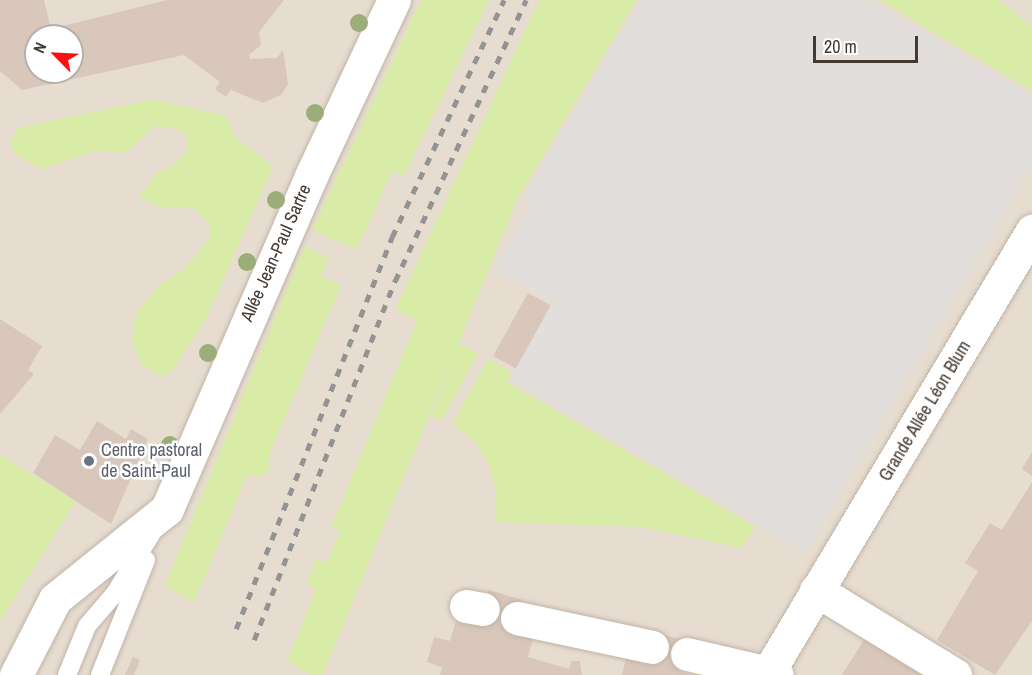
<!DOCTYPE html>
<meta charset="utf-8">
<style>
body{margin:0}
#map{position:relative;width:1032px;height:675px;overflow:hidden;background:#f3ebe2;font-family:"Archivo Narrow",sans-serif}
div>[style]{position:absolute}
.residential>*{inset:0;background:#e7dcd0}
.green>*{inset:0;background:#d8eba7}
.parking>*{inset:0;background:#e2dedb}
.building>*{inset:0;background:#d8c7ba;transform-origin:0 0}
.roads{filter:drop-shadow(0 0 2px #c1b4a7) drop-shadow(0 0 2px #c1b4a7)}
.lane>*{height:18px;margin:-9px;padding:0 9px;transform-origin:9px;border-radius:9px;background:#fff}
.street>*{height:33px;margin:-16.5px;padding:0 16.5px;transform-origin:16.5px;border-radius:16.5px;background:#fff}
.rail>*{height:4.5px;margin-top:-2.25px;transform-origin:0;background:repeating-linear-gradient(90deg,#939393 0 8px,transparent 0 16px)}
.trees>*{width:18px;height:18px;margin:-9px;border-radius:50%;background:#9bad78}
.dots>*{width:16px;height:16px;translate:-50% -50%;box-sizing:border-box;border:3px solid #fff;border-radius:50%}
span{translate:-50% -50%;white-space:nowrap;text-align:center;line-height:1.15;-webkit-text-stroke:5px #fff;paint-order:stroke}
.street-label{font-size:18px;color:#443a32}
.worship-label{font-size:18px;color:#5b616d}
.left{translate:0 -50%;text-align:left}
.north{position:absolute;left:24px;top:24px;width:60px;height:60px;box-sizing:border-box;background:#fff;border:2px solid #b4b0ad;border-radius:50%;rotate:294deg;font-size:16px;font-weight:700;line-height:24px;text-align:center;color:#443a32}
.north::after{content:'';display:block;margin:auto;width:21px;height:27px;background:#ff0d13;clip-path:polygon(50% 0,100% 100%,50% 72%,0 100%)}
.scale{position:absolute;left:813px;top:36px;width:105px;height:27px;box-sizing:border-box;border:3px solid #443a32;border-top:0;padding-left:8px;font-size:18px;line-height:21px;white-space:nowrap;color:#443a32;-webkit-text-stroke:4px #fff;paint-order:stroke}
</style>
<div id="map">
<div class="residential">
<i style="clip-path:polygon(evenodd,0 0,1032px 0,1032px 675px,0 675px,0 0,36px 36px,72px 36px,72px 72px,36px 72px,36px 36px)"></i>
</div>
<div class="green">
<i style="clip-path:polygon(421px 0,489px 0,404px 176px,392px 171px,357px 250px,312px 230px)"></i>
<i style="clip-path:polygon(539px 0,637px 0,517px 200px,323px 675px,310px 675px,287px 661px,316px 589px,307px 584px,316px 559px,327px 563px,340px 531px,331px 527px,417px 320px,395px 310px)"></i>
<i style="clip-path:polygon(879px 0,999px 0,1032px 27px,1032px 91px)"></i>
<i style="clip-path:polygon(154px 99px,226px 116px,235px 137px,273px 166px,207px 317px,172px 371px,161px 377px,140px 363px,132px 339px,136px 313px,159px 285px,185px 268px,210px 237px,210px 224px,191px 207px,161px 208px,139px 197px,157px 172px,175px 164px,188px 150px,188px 137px,175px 128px,155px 126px,126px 153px,94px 151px,42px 169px,13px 153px,10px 142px,18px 128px)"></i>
<i style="clip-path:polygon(304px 246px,329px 258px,321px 277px,341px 285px,269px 455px,270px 470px,261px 477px,247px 475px,194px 603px,165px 585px)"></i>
<i style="clip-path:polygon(458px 343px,478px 353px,442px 420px,431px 417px)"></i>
<i style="clip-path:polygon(488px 359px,512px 372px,507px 382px,755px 526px,742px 548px,643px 527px,495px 522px,496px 489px,488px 463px,475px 442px,452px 424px)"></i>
<i style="clip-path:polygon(0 455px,76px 501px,0 621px)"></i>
</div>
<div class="parking">
<i style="clip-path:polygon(640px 0,869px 0,1032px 96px,1032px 165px,805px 552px,508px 379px,553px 303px,494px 269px,532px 202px,524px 197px)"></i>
</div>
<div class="building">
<i style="clip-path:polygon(evenodd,0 0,44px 0,51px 29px,167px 0,284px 0,259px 32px,261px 45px,249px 55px,250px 59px,277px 58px,283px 50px,288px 84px,282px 94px,263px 103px,231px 90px,226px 97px,215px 89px,220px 82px,184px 55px,22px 90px,0 71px,0 0,36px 36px,72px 36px,72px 72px,36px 72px,36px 36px)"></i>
<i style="left:528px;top:293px;width:26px;height:72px;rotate:29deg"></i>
<i style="clip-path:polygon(0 319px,42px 346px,28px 370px,34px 374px,0 414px)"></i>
<i style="clip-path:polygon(97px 421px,126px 439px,131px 429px,148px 439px,111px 524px,33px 473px,55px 435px,80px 450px)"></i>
<i style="clip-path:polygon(1032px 452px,1032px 476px,1022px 469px)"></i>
<i style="clip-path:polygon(1032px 482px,1032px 621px,995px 675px,937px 640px,978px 571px,965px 563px,990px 523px,1002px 530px)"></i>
<i style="clip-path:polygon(489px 590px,522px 600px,513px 630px,534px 636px,528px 657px,569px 669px,572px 661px,580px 661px,582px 675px,440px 675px,442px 667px,427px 662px,434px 637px,450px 641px,458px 614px,480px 620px)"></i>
<i style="clip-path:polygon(656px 633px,690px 642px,682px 672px,691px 675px,622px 675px,626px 658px,646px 664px)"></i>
<i style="clip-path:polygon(865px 638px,926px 675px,842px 675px)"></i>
<i style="clip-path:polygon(133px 657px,140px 660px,134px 675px,125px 675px)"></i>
</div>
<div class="roads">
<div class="lane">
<i style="left:67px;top:675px;width:53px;rotate:-67.8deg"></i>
<i style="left:87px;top:626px;width:45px;rotate:-49.5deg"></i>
<i style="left:116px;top:592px;width:71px;rotate:-58.8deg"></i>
<i style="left:100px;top:675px;width:124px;rotate:-68.2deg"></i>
</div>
<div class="street">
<i style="left:816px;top:590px;width:163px;rotate:31.4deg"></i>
<i style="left:466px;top:606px;width:17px;rotate:10deg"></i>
<i style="left:517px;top:618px;width:138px;rotate:12.1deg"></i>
<i style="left:687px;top:654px;width:92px;rotate:13.1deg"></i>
<i style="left:769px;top:671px;width:513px;rotate:-59.13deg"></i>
<i style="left:16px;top:675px;width:85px;rotate:-62.8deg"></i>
<i style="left:55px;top:599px;width:144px;rotate:-38.8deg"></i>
<i style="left:167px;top:509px;width:363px;rotate:-66.6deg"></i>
<i style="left:311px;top:176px;width:195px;rotate:-64.8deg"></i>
</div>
</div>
<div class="rail">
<i style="left:236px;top:629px;width:422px;rotate:-68.3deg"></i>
<i style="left:392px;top:237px;width:262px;rotate:-64.7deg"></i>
<i style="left:254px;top:640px;width:386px;rotate:-68.6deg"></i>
<i style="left:395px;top:281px;width:310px;rotate:-65deg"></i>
</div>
<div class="trees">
<i style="left:359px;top:23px"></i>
<i style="left:315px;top:113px"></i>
<i style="left:276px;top:200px"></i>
<i style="left:247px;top:262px"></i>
<i style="left:208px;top:353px"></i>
<i style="left:170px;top:445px"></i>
</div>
<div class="dots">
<i style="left:89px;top:461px;background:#6b7280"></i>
</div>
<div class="street-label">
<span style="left:276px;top:253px;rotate:-66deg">Allée Jean-Paul Sartre</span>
<span style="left:925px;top:411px;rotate:-59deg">Grande Allée Léon Blum</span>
</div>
<div class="worship-label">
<span class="left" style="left:101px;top:461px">Centre pastoral<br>de Saint-Paul</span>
</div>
<div class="north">N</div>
<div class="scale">20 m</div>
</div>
